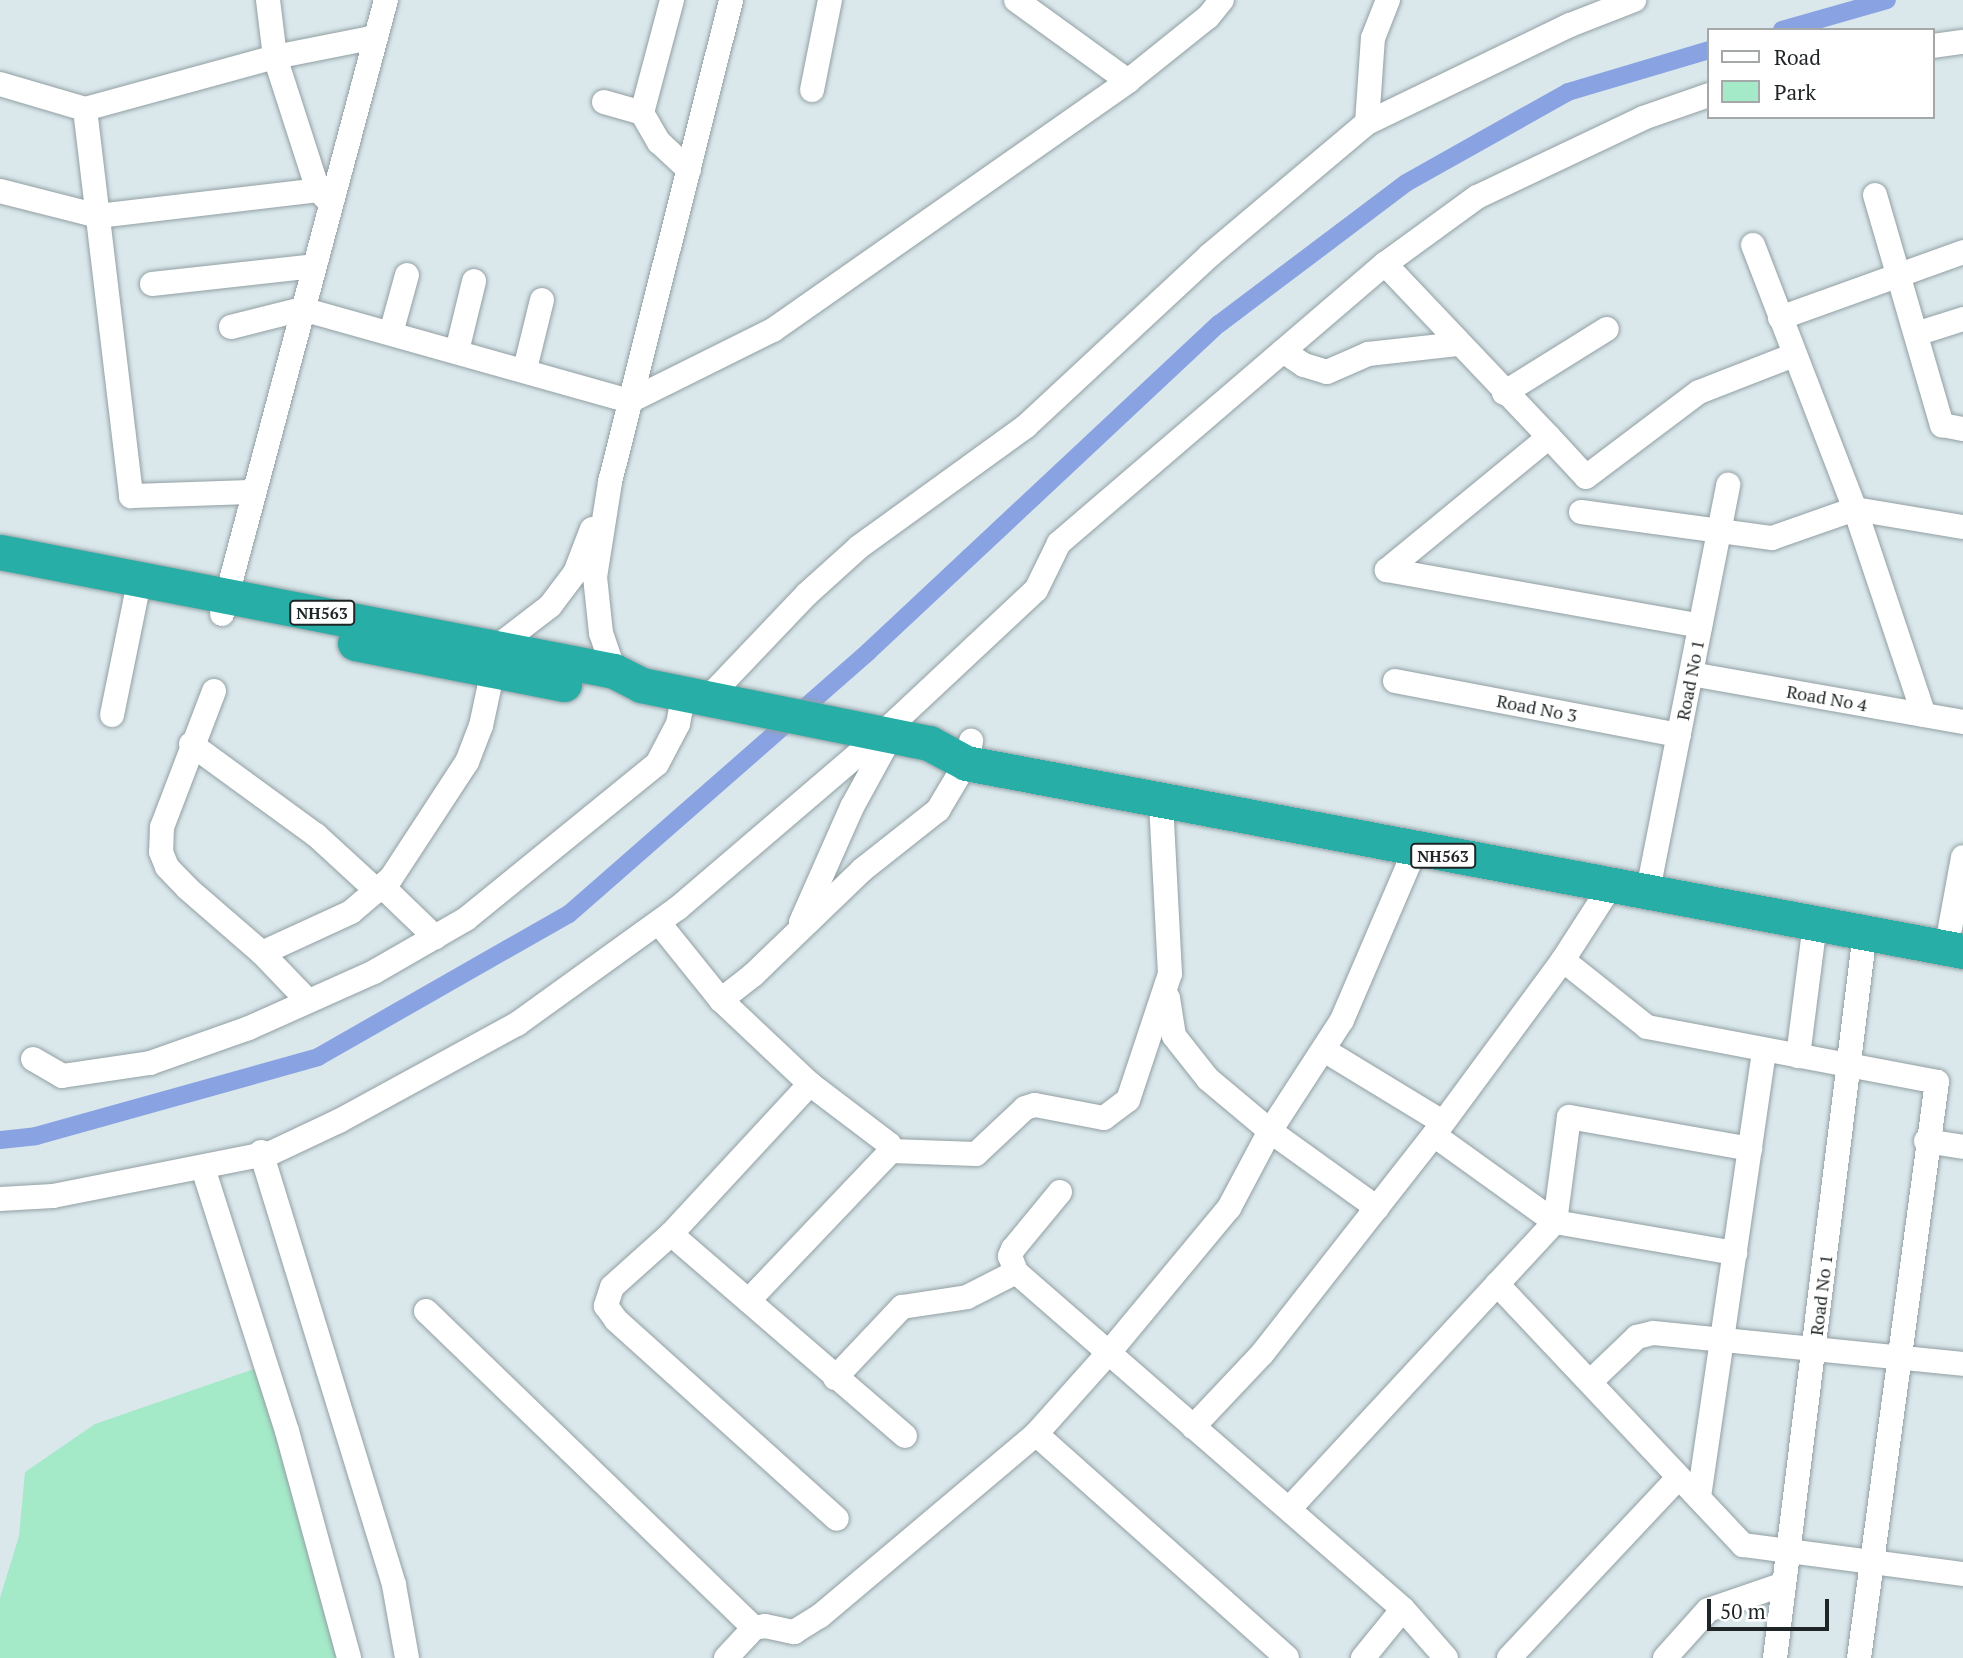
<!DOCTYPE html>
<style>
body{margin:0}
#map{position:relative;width:1963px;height:1658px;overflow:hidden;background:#dae8ec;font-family:"PT Serif",serif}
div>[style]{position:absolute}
.green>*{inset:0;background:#a4e9c8}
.canal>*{height:18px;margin:-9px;padding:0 9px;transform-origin:9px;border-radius:9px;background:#89a2e2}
.roads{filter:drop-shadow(0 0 2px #929fa3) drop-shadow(0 0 2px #929fa3)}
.minor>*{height:24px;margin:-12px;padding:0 12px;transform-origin:12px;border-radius:12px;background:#fff}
.highway>*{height:35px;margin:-17.5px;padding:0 17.5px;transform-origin:17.5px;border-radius:17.5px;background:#27aea7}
span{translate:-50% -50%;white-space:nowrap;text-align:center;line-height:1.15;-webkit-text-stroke:7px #fff;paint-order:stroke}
.shield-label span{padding:2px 5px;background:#fff;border:2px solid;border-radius:5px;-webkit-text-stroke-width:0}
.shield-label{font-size:16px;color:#1f2526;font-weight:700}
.street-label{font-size:18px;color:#1f2526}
.legend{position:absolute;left:1707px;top:28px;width:228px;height:91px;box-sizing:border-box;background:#fff;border:2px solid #a5a8a8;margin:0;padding:9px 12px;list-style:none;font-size:21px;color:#1f2526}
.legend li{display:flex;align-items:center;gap:14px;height:35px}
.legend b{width:35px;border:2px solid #a5a8a8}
.scale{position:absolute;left:1707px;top:1599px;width:122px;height:32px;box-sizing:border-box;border:4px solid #1f2526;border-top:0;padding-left:9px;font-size:21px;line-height:24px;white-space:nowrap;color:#1f2526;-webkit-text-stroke:5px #fff;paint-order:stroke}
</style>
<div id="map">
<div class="green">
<i style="clip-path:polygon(254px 1369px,284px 1448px,336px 1658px,0 1658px,0 1598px,19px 1536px,25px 1472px,95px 1424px)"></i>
</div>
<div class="canal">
<i style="left:1782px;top:30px;width:109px;rotate:-15.9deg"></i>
<i style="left:0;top:1140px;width:36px;rotate:-6deg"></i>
<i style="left:36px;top:1136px;width:293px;rotate:-15.6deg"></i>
<i style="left:318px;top:1057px;width:289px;rotate:-29.7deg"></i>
<i style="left:569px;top:914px;width:398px;rotate:-41.2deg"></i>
<i style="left:868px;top:652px;width:480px;rotate:-43.1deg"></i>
<i style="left:1219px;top:324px;width:234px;rotate:-37deg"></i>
<i style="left:1406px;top:183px;width:186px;rotate:-29.3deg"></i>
<i style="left:1568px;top:92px;width:147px;rotate:-16.6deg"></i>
</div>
<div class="roads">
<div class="minor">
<i style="left:268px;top:0;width:57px;rotate:83deg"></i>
<i style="left:275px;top:57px;width:140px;rotate:72.1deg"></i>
<i style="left:318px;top:190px;width:14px;rotate:45deg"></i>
<i style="left:672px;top:0;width:117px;rotate:104.9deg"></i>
<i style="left:642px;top:113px;width:34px;rotate:60deg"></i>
<i style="left:659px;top:142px;width:41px;rotate:43deg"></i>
<i style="left:1016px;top:0;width:138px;rotate:35.9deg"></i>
<i style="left:1933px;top:46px;width:30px;rotate:-8deg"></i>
<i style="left:0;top:84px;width:89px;rotate:16.4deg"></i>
<i style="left:85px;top:109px;width:197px;rotate:-15.3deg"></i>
<i style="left:275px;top:57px;width:103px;rotate:-11.2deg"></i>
<i style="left:812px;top:90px;width:92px;rotate:-78.7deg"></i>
<i style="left:604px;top:102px;width:40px;rotate:16deg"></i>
<i style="left:85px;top:109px;width:390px;rotate:83.2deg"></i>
<i style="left:131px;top:496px;width:121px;rotate:-1.9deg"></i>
<i style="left:1367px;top:123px;width:85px;rotate:-86deg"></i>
<i style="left:1373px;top:38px;width:41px;rotate:-68.5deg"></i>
<i style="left:0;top:191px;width:101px;rotate:14.3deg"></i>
<i style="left:98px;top:216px;width:222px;rotate:-6.7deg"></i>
<i style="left:1875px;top:195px;width:240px;rotate:73.8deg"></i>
<i style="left:1942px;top:425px;width:21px;rotate:11deg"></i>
<i style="left:1753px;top:245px;width:283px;rotate:68.9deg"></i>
<i style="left:1855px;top:509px;width:217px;rotate:71.5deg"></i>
<i style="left:1385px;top:264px;width:238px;rotate:46.5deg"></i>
<i style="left:1549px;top:437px;width:210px;rotate:140.6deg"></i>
<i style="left:152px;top:284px;width:163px;rotate:-6.3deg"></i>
<i style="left:1780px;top:318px;width:195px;rotate:-19.8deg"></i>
<i style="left:231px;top:327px;width:73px;rotate:-14.2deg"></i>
<i style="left:302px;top:309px;width:341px;rotate:15.7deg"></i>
<i style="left:630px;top:401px;width:160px;rotate:-26.4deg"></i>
<i style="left:773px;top:330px;width:434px;rotate:-35deg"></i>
<i style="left:1128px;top:81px;width:102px;rotate:-38.7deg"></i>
<i style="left:1208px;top:17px;width:22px;rotate:-51deg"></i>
<i style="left:391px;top:333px;width:60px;rotate:-74.6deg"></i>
<i style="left:1916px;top:334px;width:49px;rotate:-17.7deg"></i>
<i style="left:457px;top:351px;width:72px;rotate:-76.3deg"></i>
<i style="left:1283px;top:351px;width:25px;rotate:34deg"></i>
<i style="left:1304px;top:365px;width:24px;rotate:17deg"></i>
<i style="left:1327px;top:372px;width:45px;rotate:-23.7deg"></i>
<i style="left:1368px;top:354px;width:92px;rotate:-6.3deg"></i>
<i style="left:525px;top:369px;width:71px;rotate:-76.2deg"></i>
<i style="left:1504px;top:393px;width:121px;rotate:-31.9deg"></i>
<i style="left:1549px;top:437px;width:54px;rotate:47.2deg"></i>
<i style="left:1586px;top:477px;width:141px;rotate:-37deg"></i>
<i style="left:1699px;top:392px;width:102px;rotate:-21.3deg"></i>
<i style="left:1581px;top:512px;width:193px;rotate:7.8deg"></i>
<i style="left:1772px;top:538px;width:88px;rotate:-19.3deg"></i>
<i style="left:1855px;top:509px;width:109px;rotate:9.5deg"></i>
<i style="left:1387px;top:570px;width:318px;rotate:10.1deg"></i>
<i style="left:222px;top:614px;width:636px;rotate:-75.05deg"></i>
<i style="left:614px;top:671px;width:40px;rotate:-108.9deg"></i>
<i style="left:601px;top:633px;width:56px;rotate:-96.1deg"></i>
<i style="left:595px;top:577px;width:96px;rotate:-81deg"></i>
<i style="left:610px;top:482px;width:497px;rotate:-75.9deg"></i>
<i style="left:1691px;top:674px;width:276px;rotate:10deg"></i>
<i style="left:1395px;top:681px;width:289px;rotate:10.8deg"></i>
<i style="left:214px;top:691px;width:146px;rotate:110.9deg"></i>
<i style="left:162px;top:827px;width:25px;rotate:92deg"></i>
<i style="left:161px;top:852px;width:16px;rotate:68deg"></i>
<i style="left:167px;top:867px;width:29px;rotate:46deg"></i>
<i style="left:187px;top:888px;width:99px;rotate:40.9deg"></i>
<i style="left:262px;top:953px;width:66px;rotate:46.2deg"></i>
<i style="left:707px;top:699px;width:145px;rotate:-46.4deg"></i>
<i style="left:807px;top:594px;width:70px;rotate:-42.1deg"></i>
<i style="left:859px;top:547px;width:206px;rotate:-35.9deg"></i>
<i style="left:1026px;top:426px;width:251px;rotate:-42.9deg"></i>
<i style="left:1210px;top:255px;width:205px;rotate:-40.1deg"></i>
<i style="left:1367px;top:123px;width:225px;rotate:-25.8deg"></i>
<i style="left:1570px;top:25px;width:69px;rotate:-21.3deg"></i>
<i style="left:112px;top:715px;width:120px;rotate:-78.5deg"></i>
<i style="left:191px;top:744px;width:155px;rotate:36.1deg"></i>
<i style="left:316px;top:835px;width:83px;rotate:42.6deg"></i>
<i style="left:1651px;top:875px;width:398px;rotate:-78.8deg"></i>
<i style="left:382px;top:886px;width:74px;rotate:43.9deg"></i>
<i style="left:801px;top:922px;width:126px;rotate:-66.1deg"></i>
<i style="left:852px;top:807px;width:83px;rotate:-61.3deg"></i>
<i style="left:659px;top:923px;width:99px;rotate:51.2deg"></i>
<i style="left:1950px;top:928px;width:72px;rotate:-79.6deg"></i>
<i style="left:262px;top:953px;width:98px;rotate:-24.7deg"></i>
<i style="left:351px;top:912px;width:52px;rotate:-40.4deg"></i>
<i style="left:391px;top:878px;width:139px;rotate:-56.8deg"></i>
<i style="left:467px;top:762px;width:39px;rotate:-69deg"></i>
<i style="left:481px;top:726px;width:82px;rotate:-78deg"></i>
<i style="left:498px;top:646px;width:66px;rotate:-37.6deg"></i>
<i style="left:550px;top:606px;width:41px;rotate:-52.9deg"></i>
<i style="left:575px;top:573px;width:47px;rotate:-68.9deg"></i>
<i style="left:1563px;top:960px;width:107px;rotate:38.6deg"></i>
<i style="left:1647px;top:1027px;width:295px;rotate:10.7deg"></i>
<i style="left:1937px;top:1082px;width:581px;rotate:97.71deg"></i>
<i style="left:1168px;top:998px;width:38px;rotate:81deg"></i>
<i style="left:1174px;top:1036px;width:55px;rotate:51.7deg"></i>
<i style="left:1208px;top:1079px;width:81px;rotate:40deg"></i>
<i style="left:1270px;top:1131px;width:132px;rotate:35.7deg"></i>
<i style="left:1324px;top:1050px;width:137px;rotate:31.3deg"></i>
<i style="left:1798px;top:1056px;width:134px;rotate:-82.7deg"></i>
<i style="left:33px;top:1059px;width:34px;rotate:30deg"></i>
<i style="left:62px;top:1076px;width:89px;rotate:-8.4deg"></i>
<i style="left:150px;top:1063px;width:105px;rotate:-19.5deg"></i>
<i style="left:249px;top:1028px;width:137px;rotate:-24.1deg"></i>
<i style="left:374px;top:972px;width:106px;rotate:-29.9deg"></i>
<i style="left:466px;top:919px;width:246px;rotate:-39.1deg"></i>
<i style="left:657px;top:764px;width:45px;rotate:-62.3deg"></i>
<i style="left:678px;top:724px;width:32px;rotate:-79deg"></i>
<i style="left:810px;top:1084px;width:205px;rotate:132.8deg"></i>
<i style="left:671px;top:1234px;width:79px;rotate:138.1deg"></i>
<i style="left:612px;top:1287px;width:20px;rotate:108deg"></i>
<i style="left:606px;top:1306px;width:17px;rotate:54deg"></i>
<i style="left:616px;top:1320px;width:297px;rotate:42deg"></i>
<i style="left:1434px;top:1135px;width:149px;rotate:35.7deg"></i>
<i style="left:1555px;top:1222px;width:183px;rotate:9.8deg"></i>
<i style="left:1926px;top:1141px;width:37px;rotate:9deg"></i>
<i style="left:891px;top:1151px;width:85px;rotate:2deg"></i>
<i style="left:976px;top:1154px;width:67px;rotate:-43.2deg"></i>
<i style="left:1025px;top:1108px;width:10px;rotate:-17deg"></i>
<i style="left:1035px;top:1105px;width:70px;rotate:10.7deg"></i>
<i style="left:1104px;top:1118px;width:30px;rotate:-37deg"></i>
<i style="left:1128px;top:1100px;width:133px;rotate:-71.6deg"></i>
<i style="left:1170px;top:974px;width:172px;rotate:-93deg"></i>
<i style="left:261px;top:1152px;width:453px;rotate:72.9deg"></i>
<i style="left:394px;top:1585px;width:74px;rotate:79.9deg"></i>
<i style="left:203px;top:1168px;width:276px;rotate:72.3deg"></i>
<i style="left:287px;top:1431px;width:235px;rotate:74.7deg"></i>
<i style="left:1060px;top:1192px;width:74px;rotate:129.5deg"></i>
<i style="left:1013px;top:1249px;width:8px;rotate:113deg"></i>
<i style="left:1010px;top:1256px;width:17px;rotate:69deg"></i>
<i style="left:1016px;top:1272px;width:513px;rotate:41.05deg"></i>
<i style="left:1403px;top:1609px;width:65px;rotate:48.7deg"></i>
<i style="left:0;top:1199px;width:53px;rotate:-3.2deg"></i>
<i style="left:53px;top:1196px;width:222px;rotate:-11.2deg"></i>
<i style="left:271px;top:1153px;width:75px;rotate:-25.2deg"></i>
<i style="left:339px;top:1121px;width:203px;rotate:-28.6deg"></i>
<i style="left:517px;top:1024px;width:198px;rotate:-35.8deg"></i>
<i style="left:678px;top:908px;width:271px;rotate:-40.5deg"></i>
<i style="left:884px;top:732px;width:208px;rotate:-43.1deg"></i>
<i style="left:1036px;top:590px;width:52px;rotate:-63.9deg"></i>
<i style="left:1059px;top:543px;width:429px;rotate:-40.6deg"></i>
<i style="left:1385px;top:264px;width:114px;rotate:-36.1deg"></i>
<i style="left:1477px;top:197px;width:184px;rotate:-25.4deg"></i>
<i style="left:1643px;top:118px;width:70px;rotate:-19.2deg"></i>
<i style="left:671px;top:1234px;width:309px;rotate:40.8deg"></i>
<i style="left:1497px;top:1284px;width:359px;rotate:46.7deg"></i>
<i style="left:1743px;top:1545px;width:222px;rotate:7.5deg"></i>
<i style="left:750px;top:1299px;width:204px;rotate:-46.4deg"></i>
<i style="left:891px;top:1151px;width:7px;rotate:-106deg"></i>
<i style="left:889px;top:1144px;width:99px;rotate:-142.8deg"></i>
<i style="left:810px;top:1084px;width:122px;rotate:-136.7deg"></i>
<i style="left:721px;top:1000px;width:41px;rotate:-38deg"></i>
<i style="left:753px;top:975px;width:151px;rotate:-43.9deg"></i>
<i style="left:862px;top:870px;width:97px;rotate:-38.3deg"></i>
<i style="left:938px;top:810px;width:55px;rotate:-59.2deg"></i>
<i style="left:966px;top:763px;width:23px;rotate:-77deg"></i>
<i style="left:426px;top:1311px;width:456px;rotate:44deg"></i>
<i style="left:835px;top:1378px;width:98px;rotate:-46.7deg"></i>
<i style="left:902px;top:1307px;width:66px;rotate:-8.7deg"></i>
<i style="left:967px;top:1297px;width:55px;rotate:-27deg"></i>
<i style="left:1591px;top:1381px;width:64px;rotate:-43.7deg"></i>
<i style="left:1637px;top:1337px;width:16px;rotate:-14deg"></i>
<i style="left:1653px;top:1333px;width:312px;rotate:5.7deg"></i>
<i style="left:1193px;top:1427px;width:100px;rotate:-46.6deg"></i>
<i style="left:1262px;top:1354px;width:278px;rotate:-51.9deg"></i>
<i style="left:1434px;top:1135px;width:217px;rotate:-53.6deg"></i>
<i style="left:1563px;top:960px;width:87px;rotate:-57.2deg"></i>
<i style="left:1036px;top:1434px;width:336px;rotate:41.7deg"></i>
<i style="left:1699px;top:1497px;width:452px;rotate:-81.7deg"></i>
<i style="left:1289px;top:1509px;width:391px;rotate:-47.2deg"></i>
<i style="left:1555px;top:1222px;width:106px;rotate:-82.4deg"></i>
<i style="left:1569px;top:1117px;width:184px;rotate:10deg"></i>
<i style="left:726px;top:1658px;width:41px;rotate:-47deg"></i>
<i style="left:754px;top:1628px;width:11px;rotate:-10deg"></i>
<i style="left:765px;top:1626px;width:30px;rotate:12deg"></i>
<i style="left:794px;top:1632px;width:31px;rotate:-32deg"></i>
<i style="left:820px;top:1616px;width:282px;rotate:-40.1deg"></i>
<i style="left:1036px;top:1434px;width:113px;rotate:-48.2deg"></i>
<i style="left:1111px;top:1350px;width:185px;rotate:-50.3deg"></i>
<i style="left:1229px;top:1208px;width:87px;rotate:-62deg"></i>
<i style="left:1270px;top:1131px;width:132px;rotate:-57deg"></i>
<i style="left:1342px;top:1020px;width:185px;rotate:-66.8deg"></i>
<i style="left:1363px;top:1658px;width:63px;rotate:-50.8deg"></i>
<i style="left:1509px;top:1658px;width:248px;rotate:-46.8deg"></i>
<i style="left:1665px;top:1658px;width:64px;rotate:-48.1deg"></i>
<i style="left:1708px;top:1610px;width:80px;rotate:-18.9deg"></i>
<i style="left:1775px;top:1658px;width:732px;rotate:-82.93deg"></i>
</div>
<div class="highway">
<i style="left:0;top:552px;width:625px;rotate:10.97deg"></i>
<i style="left:614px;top:671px;width:30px;rotate:27deg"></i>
<i style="left:641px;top:685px;width:294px;rotate:11.4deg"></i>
<i style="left:929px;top:743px;width:42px;rotate:28.4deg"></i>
<i style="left:966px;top:763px;width:1015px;rotate:10.68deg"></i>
<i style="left:355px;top:643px;width:213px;rotate:11.1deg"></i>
</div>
</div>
<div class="shield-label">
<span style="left:322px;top:613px">NH563</span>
<span style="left:1443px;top:856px">NH563</span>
</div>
<div class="street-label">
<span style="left:1690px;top:680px;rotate:-79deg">Road No 1</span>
<span style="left:1827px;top:698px;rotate:10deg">Road No 4</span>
<span style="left:1537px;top:708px;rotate:11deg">Road No 3</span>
<span style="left:1821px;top:1295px;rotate:-83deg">Road No 1</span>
</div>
<ul class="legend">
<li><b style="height:9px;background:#fff"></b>Road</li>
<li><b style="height:19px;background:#a4e9c8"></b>Park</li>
</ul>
<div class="scale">50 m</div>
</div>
